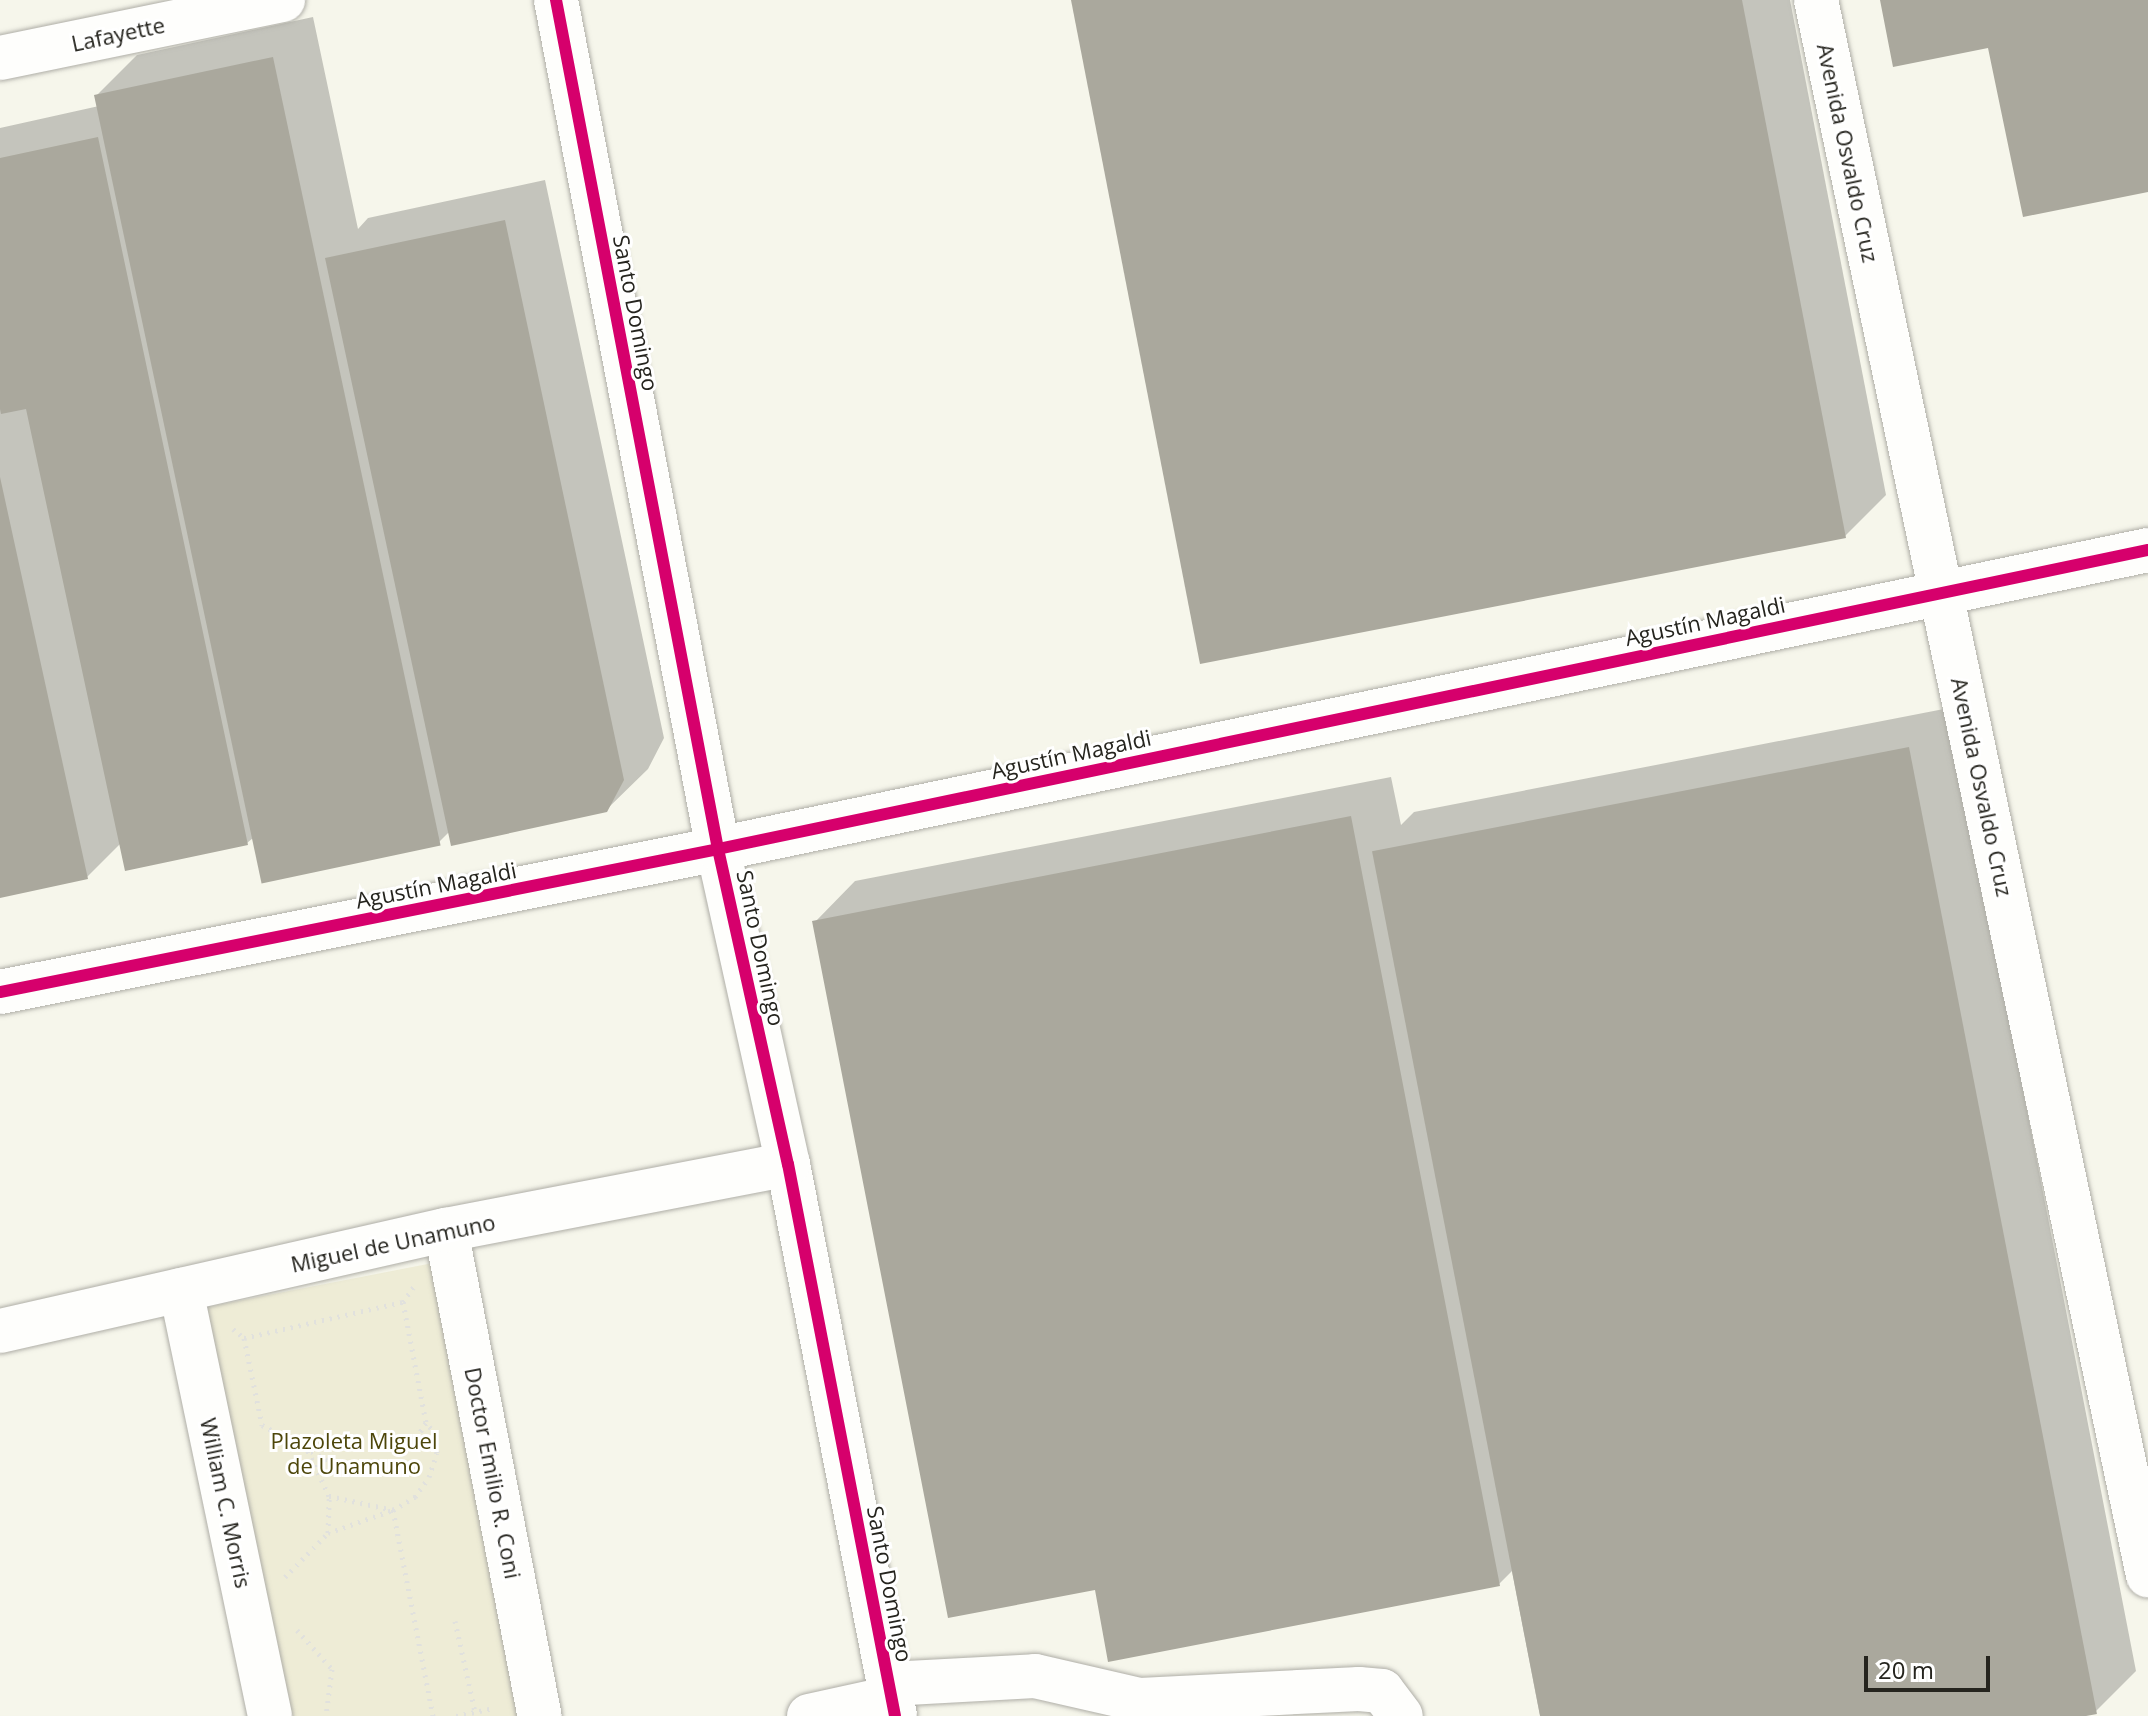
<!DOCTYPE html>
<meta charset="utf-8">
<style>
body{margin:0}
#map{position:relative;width:2148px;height:1716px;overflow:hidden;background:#f6f6eb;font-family:"Open Sans",sans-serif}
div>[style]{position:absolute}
.green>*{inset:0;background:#eeecd6;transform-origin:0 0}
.shadow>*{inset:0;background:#0003}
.building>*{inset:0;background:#aaa89d;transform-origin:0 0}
.path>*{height:5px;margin-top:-2.5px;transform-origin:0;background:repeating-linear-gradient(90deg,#e1e1dd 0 2px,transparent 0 8px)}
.roads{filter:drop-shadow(0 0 2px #afaea7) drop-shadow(0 0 2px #afaea7)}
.minor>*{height:44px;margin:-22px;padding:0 22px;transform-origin:22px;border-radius:22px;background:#fefefc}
.cycleway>*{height:12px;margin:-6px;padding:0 6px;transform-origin:6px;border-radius:6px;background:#d6006c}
span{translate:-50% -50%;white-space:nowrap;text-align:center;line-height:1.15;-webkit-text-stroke:6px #fff;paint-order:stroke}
.street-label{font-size:22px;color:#25241e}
.park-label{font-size:22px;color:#4d460a}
.scale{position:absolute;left:1864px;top:1656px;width:126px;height:36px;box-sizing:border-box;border:4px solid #25241e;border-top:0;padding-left:10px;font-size:24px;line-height:28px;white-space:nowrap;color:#25241e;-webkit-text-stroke:6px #fff;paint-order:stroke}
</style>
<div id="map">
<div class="green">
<i style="left:433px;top:1263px;width:462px;height:230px;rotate:79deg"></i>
</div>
<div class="shadow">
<i style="clip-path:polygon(1073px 0,1790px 0,1886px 495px,1845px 536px)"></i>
<i style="clip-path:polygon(313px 17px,358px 229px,368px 218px,545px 180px,664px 738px,648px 769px,606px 810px,450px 831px,437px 844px,253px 838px,247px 843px,121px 843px,87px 877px,0 896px,0 128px,99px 106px,97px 95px,137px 55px)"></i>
<i style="clip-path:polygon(1949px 708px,2136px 1671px,2095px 1712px,2075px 1716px,1540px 1716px,1512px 1571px,1499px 1584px,1096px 1587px,815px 922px,855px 881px,1391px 777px,1401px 825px,1414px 812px)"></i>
</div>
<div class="building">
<i style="clip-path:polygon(1071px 0,1742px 0,1846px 538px,1200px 664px)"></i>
<i style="clip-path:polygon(1880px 0,2148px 0,2148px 192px,2023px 217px,1988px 48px,1893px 67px)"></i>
<i style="left:273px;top:57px;width:806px;height:183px;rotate:78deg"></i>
<i style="clip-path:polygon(98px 137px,248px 845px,125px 871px,26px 409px,1px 414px,0 409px,0 158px)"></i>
<i style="clip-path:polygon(505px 220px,624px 780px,607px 812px,451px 846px,325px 258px)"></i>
<i style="clip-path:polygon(0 477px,88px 879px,0 898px)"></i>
<i style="left:1909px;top:747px;width:985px;height:547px;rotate:79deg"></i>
<i style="clip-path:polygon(1351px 816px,1500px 1586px,1108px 1662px,1095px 1590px,948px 1618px,812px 921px)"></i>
</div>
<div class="path">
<i style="left:403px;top:1302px;width:19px;rotate:-55deg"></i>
<i style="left:233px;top:1329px;width:14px;rotate:39deg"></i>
<i style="left:244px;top:1338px;width:163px;rotate:-12.8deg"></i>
<i style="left:403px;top:1302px;width:123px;rotate:79.2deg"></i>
<i style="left:426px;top:1423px;width:11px;rotate:124deg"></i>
<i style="left:244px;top:1338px;width:89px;rotate:78.3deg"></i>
<i style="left:262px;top:1425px;width:100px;rotate:28.1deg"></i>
<i style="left:329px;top:1496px;width:66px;rotate:12.3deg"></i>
<i style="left:393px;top:1510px;width:210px;rotate:79deg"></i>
<i style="left:328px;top:1533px;width:69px;rotate:-19.5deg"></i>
<i style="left:393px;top:1510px;width:26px;rotate:-31deg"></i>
<i style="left:415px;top:1497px;width:24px;rotate:-55deg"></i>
<i style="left:429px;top:1477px;width:25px;rotate:-72deg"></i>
<i style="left:437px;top:1453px;width:19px;rotate:-93deg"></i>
<i style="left:436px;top:1434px;width:15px;rotate:-132deg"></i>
<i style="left:285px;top:1577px;width:62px;rotate:-45.7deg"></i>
<i style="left:328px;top:1533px;width:37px;rotate:-88deg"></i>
<i style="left:329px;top:1496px;width:52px;rotate:-115.1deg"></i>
<i style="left:455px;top:1621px;width:93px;rotate:77.6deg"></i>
<i style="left:297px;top:1630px;width:52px;rotate:48.1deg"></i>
<i style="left:332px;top:1669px;width:47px;rotate:97.3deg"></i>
<i style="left:456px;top:1716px;width:39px;rotate:-12deg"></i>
</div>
<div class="roads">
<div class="minor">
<i style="left:556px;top:0;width:864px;rotate:79.2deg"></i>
<i style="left:718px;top:849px;width:323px;rotate:77.5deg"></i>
<i style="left:788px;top:1164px;width:562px;rotate:79.03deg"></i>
<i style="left:1816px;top:0;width:1610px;rotate:78.1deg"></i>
<i style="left:0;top:58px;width:289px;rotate:-11.6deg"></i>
<i style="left:0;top:992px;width:732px;rotate:-11.26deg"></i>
<i style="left:718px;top:849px;width:1461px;rotate:-11.81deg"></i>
<i style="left:446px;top:1230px;width:495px;rotate:79.1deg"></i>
<i style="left:181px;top:1290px;width:435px;rotate:78.2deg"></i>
<i style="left:0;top:1331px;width:457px;rotate:-12.8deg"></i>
<i style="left:446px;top:1230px;width:348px;rotate:-10.9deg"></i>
<i style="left:889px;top:1684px;width:146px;rotate:-3.1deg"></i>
<i style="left:1035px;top:1676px;width:108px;rotate:12.9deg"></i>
<i style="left:1140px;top:1700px;width:219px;rotate:-2.9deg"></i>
<i style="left:1359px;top:1689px;width:23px;rotate:5deg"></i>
<i style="left:1382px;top:1691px;width:31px;rotate:53deg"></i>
<i style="left:809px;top:1716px;width:84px;rotate:-12.4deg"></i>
</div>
</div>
<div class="cycleway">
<i style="left:556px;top:0;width:864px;rotate:79.2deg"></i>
<i style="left:718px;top:849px;width:323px;rotate:77.5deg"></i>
<i style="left:788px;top:1164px;width:562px;rotate:79.03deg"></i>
<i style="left:0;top:992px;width:732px;rotate:-11.26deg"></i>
<i style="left:718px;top:849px;width:1461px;rotate:-11.81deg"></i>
</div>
<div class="street-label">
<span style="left:118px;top:34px;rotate:-12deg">Lafayette</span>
<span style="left:1848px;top:153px;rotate:78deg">Avenida Osvaldo Cruz</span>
<span style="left:636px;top:313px;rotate:79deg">Santo Domingo</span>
<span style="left:1705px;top:621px;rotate:-12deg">Agustín Magaldi</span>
<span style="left:1071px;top:754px;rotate:-12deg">Agustín Magaldi</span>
<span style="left:1982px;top:787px;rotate:78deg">Avenida Osvaldo Cruz</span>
<span style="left:436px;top:885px;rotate:-11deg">Agustín Magaldi</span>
<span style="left:761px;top:948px;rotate:78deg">Santo Domingo</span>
<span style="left:393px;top:1243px;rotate:-12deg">Miguel de Unamuno</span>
<span style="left:493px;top:1473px;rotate:79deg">Doctor Emilio R. Coni</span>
<span style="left:226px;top:1503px;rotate:78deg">William C. Morris</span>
<span style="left:890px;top:1584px;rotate:79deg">Santo Domingo</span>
</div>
<div class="park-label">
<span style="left:354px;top:1453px">Plazoleta Miguel<br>de Unamuno</span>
</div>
<div class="scale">20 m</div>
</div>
